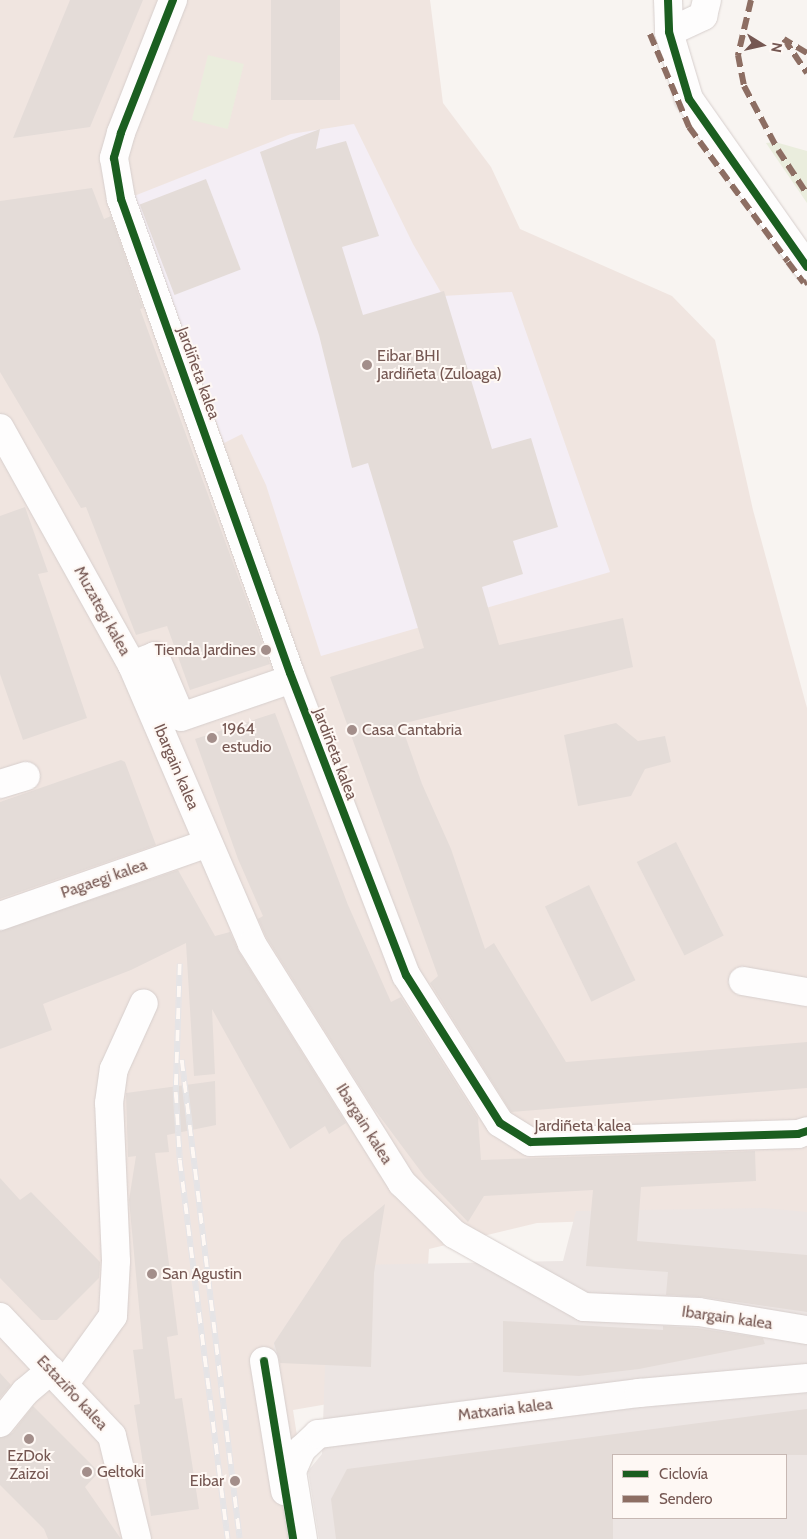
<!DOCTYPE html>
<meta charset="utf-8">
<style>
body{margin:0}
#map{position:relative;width:807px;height:1539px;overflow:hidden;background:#f8f4f1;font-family:Cabin,sans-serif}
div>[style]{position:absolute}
.residential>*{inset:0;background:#f0e5e0}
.industrial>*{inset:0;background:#ece5e3}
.education>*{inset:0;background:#f4eef5}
.green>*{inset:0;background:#eaeddd;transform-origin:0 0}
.building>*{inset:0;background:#e4dcd8;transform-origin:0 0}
.roads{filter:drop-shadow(0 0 1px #d7cfcd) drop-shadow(0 0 1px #d7cfcd)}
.minor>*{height:28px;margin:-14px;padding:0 14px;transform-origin:14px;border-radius:14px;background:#fefdfd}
.rail>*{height:5.5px;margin-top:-2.75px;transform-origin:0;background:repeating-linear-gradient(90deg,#fef8f4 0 11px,#e5e4e6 0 22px);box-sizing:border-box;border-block:1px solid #e5e4e6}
.quiet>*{height:6px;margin-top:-3px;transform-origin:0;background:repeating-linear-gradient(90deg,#8d6e63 0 12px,transparent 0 18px)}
.cycleway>*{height:8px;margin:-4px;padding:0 4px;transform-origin:4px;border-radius:4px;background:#1b5e20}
.dots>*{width:14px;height:14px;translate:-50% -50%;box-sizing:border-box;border:2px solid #fef8f4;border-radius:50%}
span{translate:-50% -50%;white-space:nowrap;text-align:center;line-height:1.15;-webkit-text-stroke:4px #fef8f4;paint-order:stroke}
.poi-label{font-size:16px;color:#755752}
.left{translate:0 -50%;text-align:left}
.right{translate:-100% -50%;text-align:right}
.street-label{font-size:16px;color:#755752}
.legend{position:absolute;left:612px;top:1454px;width:175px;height:65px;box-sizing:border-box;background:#fef8f4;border:1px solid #c7b8b3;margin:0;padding:6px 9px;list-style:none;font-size:15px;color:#755752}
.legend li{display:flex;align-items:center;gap:10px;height:25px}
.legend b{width:25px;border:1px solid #c7b8b3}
.north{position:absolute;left:737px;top:20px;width:50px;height:50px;-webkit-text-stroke:4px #fef8f4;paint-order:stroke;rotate:100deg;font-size:14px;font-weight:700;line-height:20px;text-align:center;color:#755752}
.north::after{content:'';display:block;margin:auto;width:18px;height:22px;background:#755752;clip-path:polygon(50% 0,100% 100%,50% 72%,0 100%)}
</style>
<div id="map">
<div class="residential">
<i style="clip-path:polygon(0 0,430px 0,443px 103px,491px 167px,520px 229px,672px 296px,715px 340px,753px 510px,807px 708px,807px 1214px,537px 1223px,429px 1249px,421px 1388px,293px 1410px,313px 1539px,0 1539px)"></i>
</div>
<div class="industrial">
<i style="clip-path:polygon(evenodd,764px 1208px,807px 1212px,807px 1539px,319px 1539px,308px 1471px,322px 1454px,325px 1365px,273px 1362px,274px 1343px,330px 1259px,352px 1265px,563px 1261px,576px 1211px,764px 1208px,613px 1455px,786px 1455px,786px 1518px,613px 1518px,613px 1455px)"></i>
</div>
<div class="education">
<i style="clip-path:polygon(354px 124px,413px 244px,443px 296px,512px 292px,610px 572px,321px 656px,266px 485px,242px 434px,224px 443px,134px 196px,291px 134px)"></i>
</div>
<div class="green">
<i style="left:208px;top:55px;width:37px;height:67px;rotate:14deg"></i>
<i style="clip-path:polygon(775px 142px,807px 151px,807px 203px,766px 143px)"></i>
</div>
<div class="building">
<i style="clip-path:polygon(70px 0,143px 0,90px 127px,13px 138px)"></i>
<i style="left:271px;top:0;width:69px;height:100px"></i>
<i style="clip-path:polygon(320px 129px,316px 149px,346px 141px,379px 236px,342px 247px,363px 315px,444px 291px,492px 449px,531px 438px,558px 527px,513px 541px,523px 574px,482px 587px,499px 645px,623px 618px,633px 667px,401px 724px,422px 784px,451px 849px,485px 949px,494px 943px,566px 1062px,807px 1042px,807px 1088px,511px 1112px,430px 983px,438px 976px,330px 677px,424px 648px,368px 463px,352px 468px,319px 335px,260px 152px)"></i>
<i style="left:206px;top:179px;width:97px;height:71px;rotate:69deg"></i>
<i style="clip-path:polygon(92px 188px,104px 219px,111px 216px,143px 308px,140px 309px,270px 664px,190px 690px,167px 626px,136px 635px,86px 507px,81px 508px,0 372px,0 201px)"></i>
<i style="clip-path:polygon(25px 507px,48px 572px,38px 574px,87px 718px,23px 740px,0 674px,0 516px)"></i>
<i style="clip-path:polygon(275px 713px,348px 905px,391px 1002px,401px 997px,478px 1118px,481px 1160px,755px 1151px,756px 1181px,641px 1187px,637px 1241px,807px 1255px,807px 1312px,702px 1297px,666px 1295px,668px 1272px,586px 1266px,593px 1190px,484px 1196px,468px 1222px,425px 1177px,372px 1106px,266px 937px,258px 919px,263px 916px,238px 859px,195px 739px)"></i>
<i style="clip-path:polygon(616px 723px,638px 741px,665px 736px,671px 762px,645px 769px,631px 796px,578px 806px,564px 735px)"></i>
<i style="clip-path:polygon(121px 760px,125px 762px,156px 845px,0 899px,0 802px)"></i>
<i style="left:676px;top:842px;width:105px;height:44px;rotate:63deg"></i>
<i style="clip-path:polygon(178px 870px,215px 936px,230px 932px,239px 952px,346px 1123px,329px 1134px,325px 1126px,290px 1149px,212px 1009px,215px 1074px,194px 1076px,186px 943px,131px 970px,43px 1004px,52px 1030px,0 1049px,0 931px)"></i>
<i style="left:589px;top:885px;width:106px;height:49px;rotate:64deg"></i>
<i style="clip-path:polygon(215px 1081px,216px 1125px,167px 1135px,169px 1152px,155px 1153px,178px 1335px,167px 1337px,175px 1399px,182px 1398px,199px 1509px,151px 1516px,134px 1405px,140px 1404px,133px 1350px,143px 1349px,129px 1200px,136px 1156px,128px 1157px,126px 1093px)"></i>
<i style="clip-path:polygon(0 1178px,20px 1200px,31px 1192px,100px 1262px,99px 1278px,57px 1320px,41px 1320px,0 1278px)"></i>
<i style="clip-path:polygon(385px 1204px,374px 1273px,371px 1367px,280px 1363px,274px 1343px,342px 1240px)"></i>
<i style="clip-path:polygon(503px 1321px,663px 1330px,663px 1326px,697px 1328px,763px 1338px,765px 1344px,639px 1369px,579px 1376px,503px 1372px)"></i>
<i style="clip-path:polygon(0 1373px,11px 1385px,0 1398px)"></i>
<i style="clip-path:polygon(33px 1406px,99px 1472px,85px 1487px,121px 1539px,48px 1539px,44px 1529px,0 1485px,0 1438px,12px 1433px)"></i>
<i style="clip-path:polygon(807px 1409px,807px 1455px,613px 1455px,613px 1539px,336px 1539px,331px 1499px,347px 1469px)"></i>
</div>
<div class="roads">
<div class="minor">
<i style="left:173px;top:0;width:143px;rotate:111.4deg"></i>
<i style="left:121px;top:133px;width:26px;rotate:106deg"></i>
<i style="left:114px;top:158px;width:42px;rotate:80.3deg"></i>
<i style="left:121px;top:199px;width:503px;rotate:70.38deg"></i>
<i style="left:290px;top:673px;width:324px;rotate:69deg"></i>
<i style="left:406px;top:975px;width:175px;rotate:57.6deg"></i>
<i style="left:500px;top:1123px;width:36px;rotate:32deg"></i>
<i style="left:531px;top:1142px;width:267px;rotate:-1.7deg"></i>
<i style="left:798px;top:1134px;width:9px;rotate:-18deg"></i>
<i style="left:668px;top:0;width:32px;rotate:88deg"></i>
<i style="left:669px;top:32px;width:70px;rotate:73.4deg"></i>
<i style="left:689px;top:99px;width:205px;rotate:54.9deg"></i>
<i style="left:669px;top:32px;width:38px;rotate:-25deg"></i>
<i style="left:703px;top:16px;width:16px;rotate:-76deg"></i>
<i style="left:0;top:428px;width:271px;rotate:60.9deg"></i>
<i style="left:132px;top:665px;width:25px;rotate:-21deg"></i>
<i style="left:155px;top:656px;width:66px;rotate:66.9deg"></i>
<i style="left:181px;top:717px;width:117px;rotate:-18.9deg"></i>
<i style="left:132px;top:665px;width:304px;rotate:66.7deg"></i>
<i style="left:252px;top:944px;width:282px;rotate:57.9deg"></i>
<i style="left:402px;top:1183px;width:73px;rotate:44.4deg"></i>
<i style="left:454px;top:1234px;width:149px;rotate:29.3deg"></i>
<i style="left:584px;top:1307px;width:115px;rotate:2.5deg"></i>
<i style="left:699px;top:1312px;width:109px;rotate:9.5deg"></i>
<i style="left:0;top:784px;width:27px;rotate:-17deg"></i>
<i style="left:0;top:916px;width:220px;rotate:-19.3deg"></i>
<i style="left:743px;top:981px;width:65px;rotate:9.8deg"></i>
<i style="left:0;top:1317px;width:163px;rotate:46.7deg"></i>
<i style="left:112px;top:1436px;width:106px;rotate:76.4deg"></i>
<i style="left:264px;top:1361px;width:132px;rotate:80.8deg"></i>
<i style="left:65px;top:1383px;width:82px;rotate:-54.4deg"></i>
<i style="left:113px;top:1316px;width:55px;rotate:-86.9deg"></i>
<i style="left:116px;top:1261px;width:158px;rotate:-92.5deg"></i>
<i style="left:109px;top:1103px;width:34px;rotate:-82deg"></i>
<i style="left:114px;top:1069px;width:72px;rotate:-65.6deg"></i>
<i style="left:0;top:1423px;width:40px;rotate:-51deg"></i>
<i style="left:25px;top:1392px;width:34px;rotate:-40deg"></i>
<i style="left:303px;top:1539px;width:69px;rotate:-99.2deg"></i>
<i style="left:292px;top:1471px;width:24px;rotate:-66deg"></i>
<i style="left:302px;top:1449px;width:22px;rotate:-43deg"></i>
<i style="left:318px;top:1434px;width:324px;rotate:-7.3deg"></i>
<i style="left:639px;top:1393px;width:169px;rotate:-5.1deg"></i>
</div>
</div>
<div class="rail">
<i style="left:180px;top:964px;width:128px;rotate:91.8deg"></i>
<i style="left:176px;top:1092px;width:68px;rotate:86.6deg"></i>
<i style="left:180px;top:1160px;width:382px;rotate:82.8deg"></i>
<i style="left:182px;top:1060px;width:482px;rotate:83.1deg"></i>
</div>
<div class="quiet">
<i style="left:751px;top:0;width:57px;rotate:103.3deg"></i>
<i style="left:738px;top:55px;width:32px;rotate:79deg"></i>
<i style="left:744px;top:86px;width:72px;rotate:62deg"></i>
<i style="left:778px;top:150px;width:53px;rotate:56.6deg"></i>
<i style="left:650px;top:34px;width:101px;rotate:67.2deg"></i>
<i style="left:689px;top:127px;width:167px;rotate:53.7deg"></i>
<i style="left:788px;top:262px;width:26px;rotate:53deg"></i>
<i style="left:804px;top:283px;width:3px;rotate:-18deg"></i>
<i style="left:807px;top:53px;width:27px;rotate:-149deg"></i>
<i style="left:784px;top:39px;width:41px;rotate:55.9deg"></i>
</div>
<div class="cycleway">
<i style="left:173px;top:0;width:143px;rotate:111.4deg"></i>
<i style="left:121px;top:133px;width:26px;rotate:106deg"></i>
<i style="left:114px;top:158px;width:42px;rotate:80.3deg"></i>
<i style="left:121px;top:199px;width:503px;rotate:70.38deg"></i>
<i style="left:290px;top:673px;width:324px;rotate:69deg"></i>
<i style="left:406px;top:975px;width:175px;rotate:57.6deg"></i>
<i style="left:500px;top:1123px;width:36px;rotate:32deg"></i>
<i style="left:531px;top:1142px;width:267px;rotate:-1.7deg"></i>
<i style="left:798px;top:1134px;width:9px;rotate:-18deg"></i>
<i style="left:668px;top:0;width:32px;rotate:88deg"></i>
<i style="left:669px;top:32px;width:70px;rotate:73.4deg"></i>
<i style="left:689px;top:99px;width:205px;rotate:54.9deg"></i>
<i style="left:264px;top:1361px;width:180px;rotate:80.7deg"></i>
</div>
<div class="dots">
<i style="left:367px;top:365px;background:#a38e8a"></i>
<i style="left:266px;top:650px;background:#a38e8a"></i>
<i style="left:352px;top:730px;background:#a38e8a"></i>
<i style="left:212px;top:738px;background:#a38e8a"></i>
<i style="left:152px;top:1274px;background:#a38e8a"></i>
<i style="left:29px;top:1439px;background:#a38e8a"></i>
<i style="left:87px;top:1472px;background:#a38e8a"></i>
<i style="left:235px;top:1481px;background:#a38e8a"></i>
</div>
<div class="poi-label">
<span class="left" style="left:377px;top:365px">Eibar BHI<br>Jardiñeta (Zuloaga)</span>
<span class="right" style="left:256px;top:650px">Tienda Jardines</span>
<span class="left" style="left:222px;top:738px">1964<br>estudio</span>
<span class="left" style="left:362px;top:730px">Casa Cantabria</span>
<span class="left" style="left:162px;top:1274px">San Agustin</span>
<span style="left:29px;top:1465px">EzDok<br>Zaizoi</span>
<span class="left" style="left:97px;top:1472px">Geltoki</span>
<span class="right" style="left:224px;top:1481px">Eibar</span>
</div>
<div class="street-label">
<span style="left:198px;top:373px;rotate:70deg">Jardiñeta kalea</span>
<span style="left:102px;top:611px;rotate:61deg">Muzategi kalea</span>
<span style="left:335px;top:754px;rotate:69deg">Jardiñeta kalea</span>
<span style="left:176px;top:767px;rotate:67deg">Ibargain kalea</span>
<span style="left:104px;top:879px;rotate:-19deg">Pagaegi kalea</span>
<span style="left:364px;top:1124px;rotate:58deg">Ibargain kalea</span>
<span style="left:583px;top:1126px">Jardiñeta kalea</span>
<span style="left:727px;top:1318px;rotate:8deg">Ibargain kalea</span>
<span style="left:72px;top:1393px;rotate:47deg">Estaziño kalea</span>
<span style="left:505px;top:1410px;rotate:-7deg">Matxaria kalea</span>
</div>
<ul class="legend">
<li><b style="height:6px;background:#1b5e20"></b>Ciclovía</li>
<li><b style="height:6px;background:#8d6e63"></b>Sendero</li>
</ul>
<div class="north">N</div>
</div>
